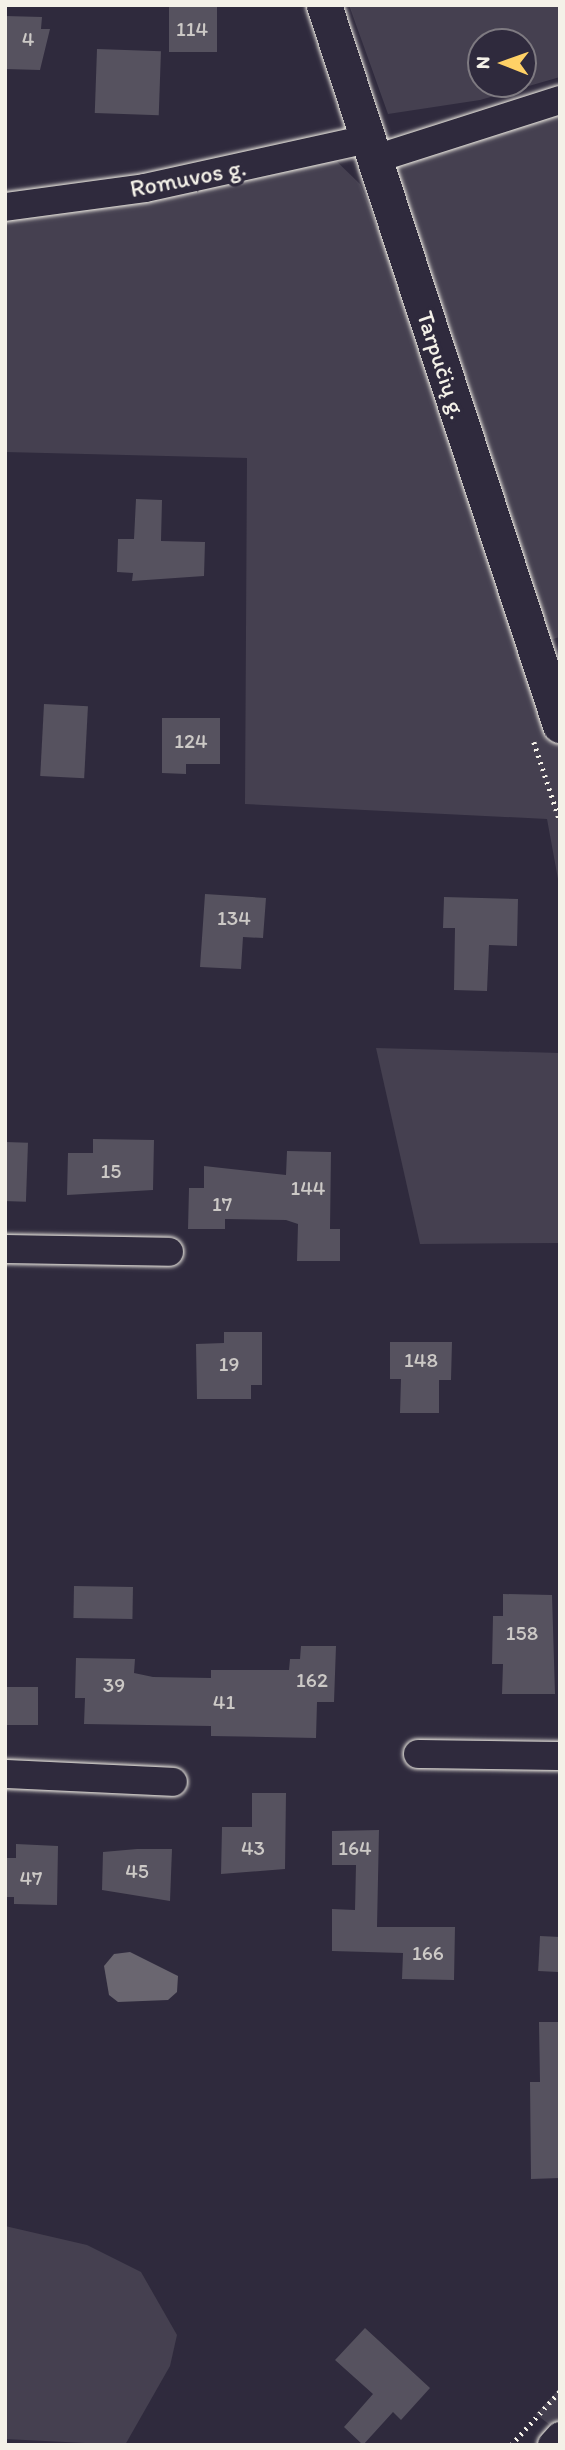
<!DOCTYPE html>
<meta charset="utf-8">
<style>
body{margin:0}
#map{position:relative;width:565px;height:2450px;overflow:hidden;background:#2f2a3d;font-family:Itim,sans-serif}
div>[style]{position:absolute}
.green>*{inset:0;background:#454050}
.water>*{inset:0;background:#6a6670}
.building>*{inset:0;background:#56525f;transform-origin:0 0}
.path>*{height:4.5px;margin-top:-2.25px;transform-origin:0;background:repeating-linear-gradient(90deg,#f4f1e8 0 2px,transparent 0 7px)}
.roads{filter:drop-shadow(0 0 2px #f4f1e8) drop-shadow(0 0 2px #f4f1e8)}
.minor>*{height:28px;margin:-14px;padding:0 14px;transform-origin:14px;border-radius:14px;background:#2f2a3d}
.major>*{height:35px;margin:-17.5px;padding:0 17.5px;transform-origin:17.5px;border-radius:17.5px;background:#2f2a3d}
span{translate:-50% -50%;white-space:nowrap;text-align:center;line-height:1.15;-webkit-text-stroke:7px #2f2a3d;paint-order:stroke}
.number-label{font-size:21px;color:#ccc9c6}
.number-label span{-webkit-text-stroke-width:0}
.street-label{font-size:24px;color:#f4f1e8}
.frame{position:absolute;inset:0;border:7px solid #f4f1e8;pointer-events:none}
.north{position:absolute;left:467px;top:28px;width:70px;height:70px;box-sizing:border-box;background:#2f2a3d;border:2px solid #7e7a81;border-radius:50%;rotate:271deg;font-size:19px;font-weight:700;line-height:28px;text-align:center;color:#f4f1e8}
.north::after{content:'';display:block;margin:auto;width:24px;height:32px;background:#ffd166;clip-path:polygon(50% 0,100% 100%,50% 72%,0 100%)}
</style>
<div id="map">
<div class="green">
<i style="clip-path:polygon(evenodd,349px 5px,560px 5px,560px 77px,480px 100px,388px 114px,349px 5px,481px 42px,523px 42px,523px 84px,481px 84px,481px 42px)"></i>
<i style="clip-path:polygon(560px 100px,560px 637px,534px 644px,560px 725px,560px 890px,547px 819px,245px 804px,247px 458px,5px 452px,5px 207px,326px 151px,360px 184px,467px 445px,375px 159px)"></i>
<i style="clip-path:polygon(376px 1048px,560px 1053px,560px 1243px,420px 1244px)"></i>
<i style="clip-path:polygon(5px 2226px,87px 2245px,141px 2272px,177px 2335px,170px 2366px,125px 2445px,5px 2439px)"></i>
<i style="clip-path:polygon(560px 2388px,560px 2433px,536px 2414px)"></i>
</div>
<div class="water">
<i style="clip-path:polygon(130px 1952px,178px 1976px,177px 1992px,168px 2000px,118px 2002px,109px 1995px,104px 1966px,114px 1954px)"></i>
</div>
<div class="building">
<i style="left:169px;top:5px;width:48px;height:47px"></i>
<i style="clip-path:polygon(5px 16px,42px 17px,41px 29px,50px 29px,40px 70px,5px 69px)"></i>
<i style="left:97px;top:49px;width:64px;height:64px;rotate:2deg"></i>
<i style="clip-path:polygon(136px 499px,162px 500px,161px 541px,205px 542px,204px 576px,132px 581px,133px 573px,117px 572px,118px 539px,134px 539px)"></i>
<i style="left:44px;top:704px;width:44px;height:72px;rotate:3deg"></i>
<i style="clip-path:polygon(162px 718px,220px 718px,220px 764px,186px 764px,186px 774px,162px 773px)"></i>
<i style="clip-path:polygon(205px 894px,266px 898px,263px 938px,243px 937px,241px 969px,200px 967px)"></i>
<i style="clip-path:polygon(444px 897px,518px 899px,517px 946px,489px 945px,487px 991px,454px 990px,455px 928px,443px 928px)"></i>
<i style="clip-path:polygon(93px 1139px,154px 1140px,153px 1190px,67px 1195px,68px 1153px,93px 1153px)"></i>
<i style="left:5px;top:1142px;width:23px;height:59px;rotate:2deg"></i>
<i style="clip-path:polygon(287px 1151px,331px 1152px,330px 1229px,340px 1229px,340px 1261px,297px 1261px,298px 1224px,286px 1220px,225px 1219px,225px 1229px,188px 1229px,189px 1188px,204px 1188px,204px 1166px,286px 1175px)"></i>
<i style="clip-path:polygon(224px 1332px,262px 1332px,262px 1385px,251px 1385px,251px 1399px,197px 1399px,196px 1344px,224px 1343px)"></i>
<i style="clip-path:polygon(390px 1342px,452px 1342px,451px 1380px,439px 1380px,439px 1413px,400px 1413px,401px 1379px,390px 1379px)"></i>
<i style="left:74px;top:1586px;width:59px;height:32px;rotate:1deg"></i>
<i style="clip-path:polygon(503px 1594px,552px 1595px,555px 1694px,502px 1694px,503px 1664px,492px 1664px,493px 1616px,503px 1616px)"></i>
<i style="clip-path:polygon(301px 1646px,336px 1646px,334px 1702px,317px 1702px,316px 1738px,211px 1736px,211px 1726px,84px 1724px,85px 1698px,75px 1698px,76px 1658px,135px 1659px,134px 1673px,153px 1677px,211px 1678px,211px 1670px,289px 1670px,290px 1659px,300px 1659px)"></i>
<i style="left:5px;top:1687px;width:33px;height:38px"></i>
<i style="clip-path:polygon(252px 1793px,286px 1793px,285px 1869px,221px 1874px,222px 1827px,252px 1827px)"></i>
<i style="clip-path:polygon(379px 1830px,377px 1927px,455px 1927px,454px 1980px,402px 1979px,403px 1953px,332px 1951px,332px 1909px,355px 1910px,356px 1865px,332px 1865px,332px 1831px)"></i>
<i style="clip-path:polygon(16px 1844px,58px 1846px,57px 1905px,14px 1904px,14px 1897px,5px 1897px,5px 1858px,16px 1858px)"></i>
<i style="clip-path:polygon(137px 1849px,172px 1849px,170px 1901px,102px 1890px,103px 1852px)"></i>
<i style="left:540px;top:1936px;width:20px;height:35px;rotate:3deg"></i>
<i style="clip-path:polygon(539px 2022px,560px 2022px,560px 2178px,531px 2179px,530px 2082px,540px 2082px)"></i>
<i style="clip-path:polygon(365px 2328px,430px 2388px,401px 2420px,393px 2412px,363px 2445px,344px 2427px,373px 2394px,335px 2360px)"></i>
</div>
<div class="path">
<i style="left:534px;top:742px;width:83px;rotate:71.8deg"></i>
<i style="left:511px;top:2445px;width:73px;rotate:-47.8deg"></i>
</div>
<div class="roads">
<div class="minor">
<i style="left:375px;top:159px;width:194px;rotate:-17.7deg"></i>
<i style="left:5px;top:207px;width:141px;rotate:-7.7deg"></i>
<i style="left:145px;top:188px;width:228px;rotate:-12.4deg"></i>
<i style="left:5px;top:1249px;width:164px;rotate:1deg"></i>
<i style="left:418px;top:1754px;width:142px;rotate:0.8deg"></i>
<i style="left:5px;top:1774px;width:168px;rotate:2.7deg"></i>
<i style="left:552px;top:2445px;width:12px;rotate:-48deg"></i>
</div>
<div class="major">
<i style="left:324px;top:5px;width:758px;rotate:71.85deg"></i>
</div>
</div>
<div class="number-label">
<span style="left:192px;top:29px">114</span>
<span style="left:28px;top:39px">4</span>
<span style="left:191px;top:741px">124</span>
<span style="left:234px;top:918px">134</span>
<span style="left:111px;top:1171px">15</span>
<span style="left:308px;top:1188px">144</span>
<span style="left:222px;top:1204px">17</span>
<span style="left:421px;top:1360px">148</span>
<span style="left:229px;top:1364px">19</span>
<span style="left:522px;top:1633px">158</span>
<span style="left:312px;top:1680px">162</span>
<span style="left:114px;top:1685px">39</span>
<span style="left:224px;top:1702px">41</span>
<span style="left:253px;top:1848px">43</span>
<span style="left:355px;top:1848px">164</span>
<span style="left:137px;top:1871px">45</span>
<span style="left:31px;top:1878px">47</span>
<span style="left:428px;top:1953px">166</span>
</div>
<div class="street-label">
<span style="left:188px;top:178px;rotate:-11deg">Romuvos g.</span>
<span style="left:442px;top:365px;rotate:72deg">Tarpučių g.</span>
</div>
<div class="frame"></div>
<div class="north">N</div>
</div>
